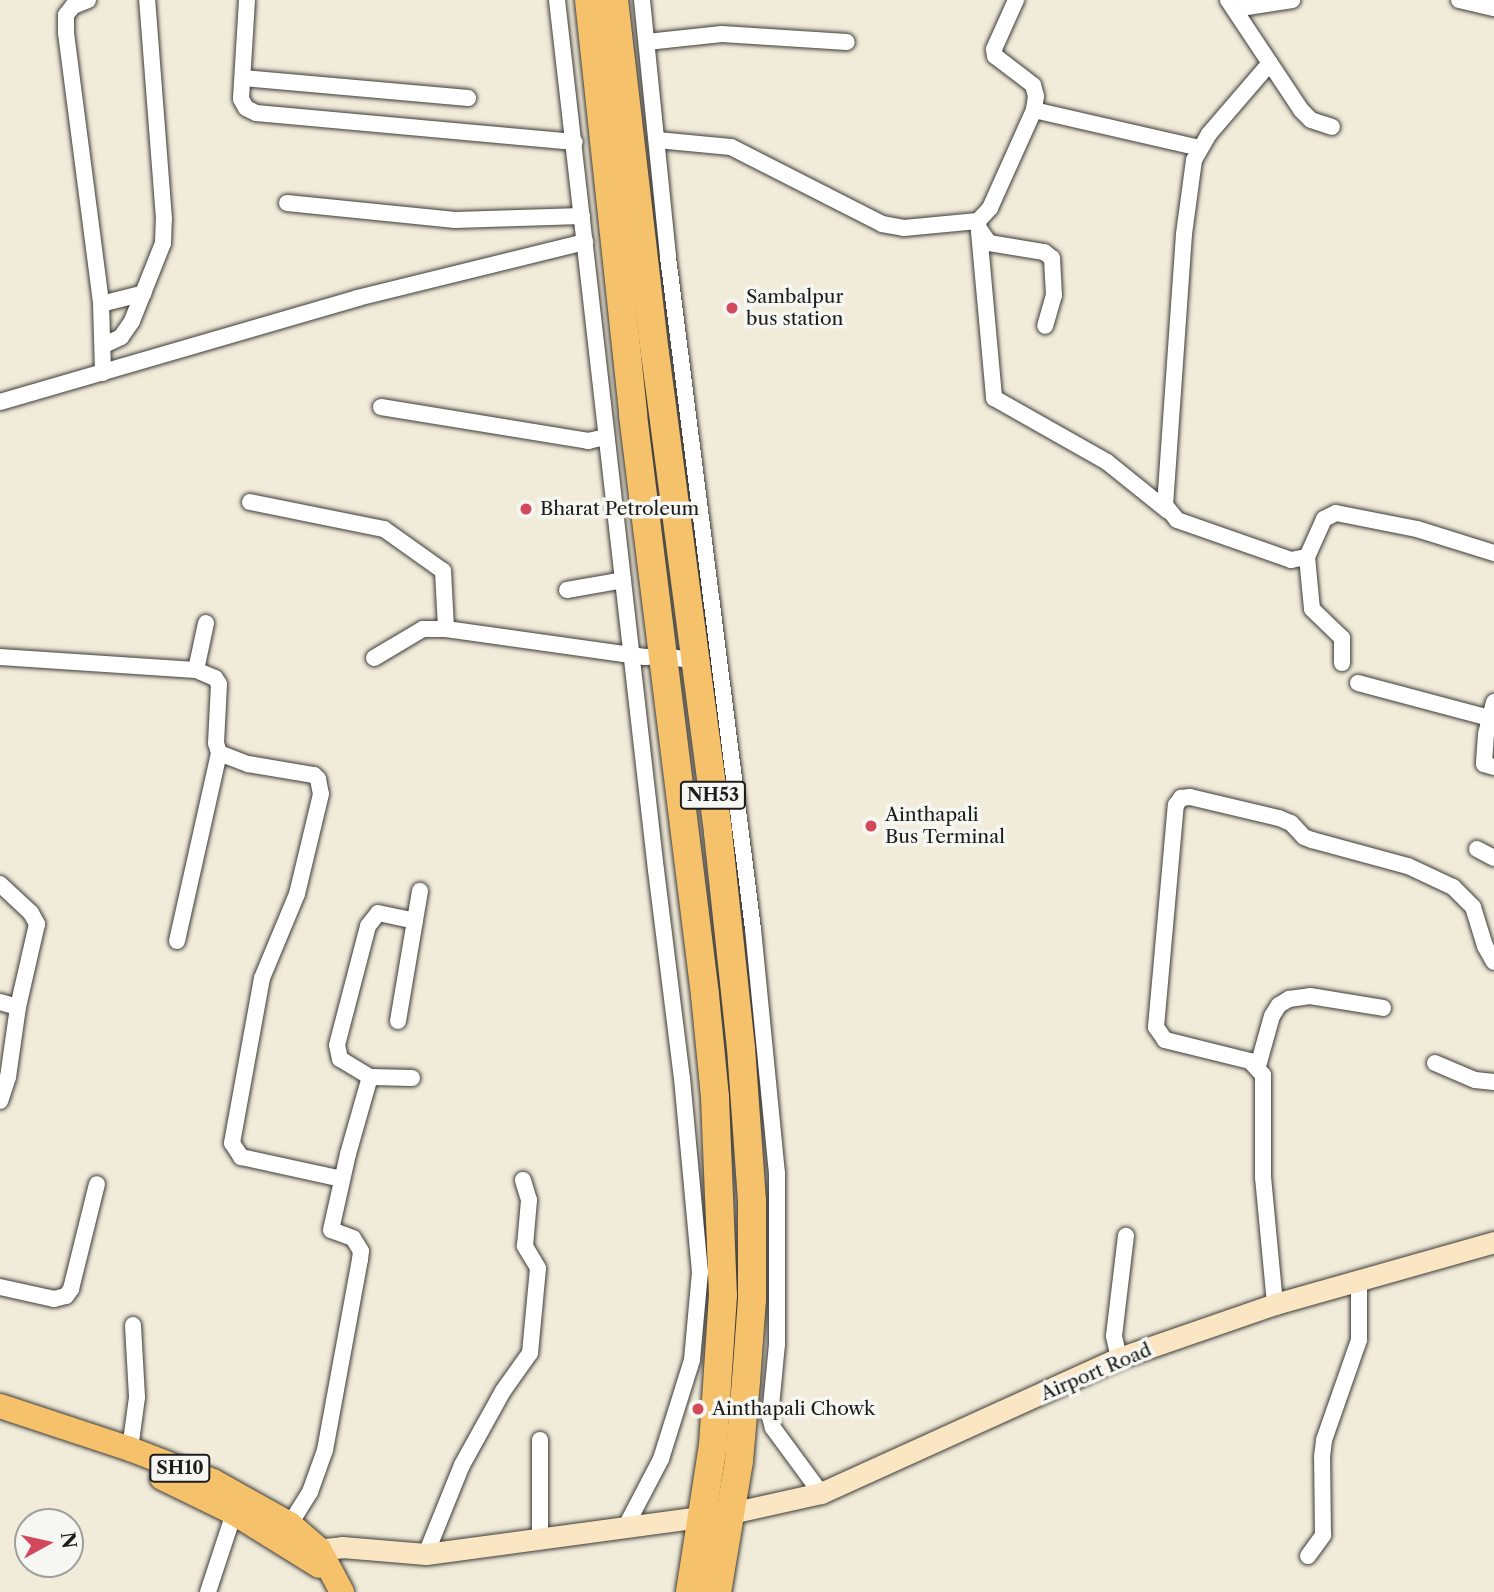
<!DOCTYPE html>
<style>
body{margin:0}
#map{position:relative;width:1494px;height:1592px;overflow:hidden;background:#f1ebd9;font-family:"Libre Caslon Text",serif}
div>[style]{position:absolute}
.roads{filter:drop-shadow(0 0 2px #3c3b38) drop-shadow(0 0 2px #3c3b38)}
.street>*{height:16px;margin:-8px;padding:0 8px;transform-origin:8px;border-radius:8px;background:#fff}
.secondary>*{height:21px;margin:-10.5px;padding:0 10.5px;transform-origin:10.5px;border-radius:10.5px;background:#fbe6c4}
.primary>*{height:24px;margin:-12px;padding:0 12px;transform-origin:12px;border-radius:12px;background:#f5c16b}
.highway>*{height:28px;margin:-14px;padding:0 14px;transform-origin:14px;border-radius:14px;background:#f5c16b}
.dots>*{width:19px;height:19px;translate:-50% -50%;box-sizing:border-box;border:4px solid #f6f6f2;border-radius:50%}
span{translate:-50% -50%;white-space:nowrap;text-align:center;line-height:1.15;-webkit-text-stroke:7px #f6f6f2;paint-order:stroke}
.shield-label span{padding:2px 5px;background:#f6f6f2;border:2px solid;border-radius:5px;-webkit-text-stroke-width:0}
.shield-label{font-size:18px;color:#1c1c1c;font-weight:700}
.poi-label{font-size:19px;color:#1c1c1c}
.left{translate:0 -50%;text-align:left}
.street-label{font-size:19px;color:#1c1c1c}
.north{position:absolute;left:14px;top:1508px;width:70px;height:70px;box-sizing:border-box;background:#f6f6f2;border:2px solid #9f9f9c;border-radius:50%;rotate:82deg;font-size:19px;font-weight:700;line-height:28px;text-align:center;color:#1c1c1c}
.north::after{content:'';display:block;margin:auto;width:24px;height:32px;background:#d1495b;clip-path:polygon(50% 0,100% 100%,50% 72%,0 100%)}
</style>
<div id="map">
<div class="roads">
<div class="street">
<i style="left:88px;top:0;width:16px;rotate:158deg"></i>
<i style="left:73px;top:6px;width:11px;rotate:128deg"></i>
<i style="left:66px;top:15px;width:18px;rotate:90deg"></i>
<i style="left:66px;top:33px;width:273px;rotate:82.6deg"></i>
<i style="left:101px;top:304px;width:69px;rotate:88.3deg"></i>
<i style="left:247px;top:0;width:99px;rotate:93.5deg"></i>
<i style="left:241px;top:99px;width:10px;rotate:61deg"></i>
<i style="left:246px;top:108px;width:11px;rotate:27deg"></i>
<i style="left:256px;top:113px;width:320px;rotate:5.2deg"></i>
<i style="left:557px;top:0;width:876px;rotate:83.51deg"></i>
<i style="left:656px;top:870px;width:210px;rotate:82.9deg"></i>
<i style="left:682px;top:1078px;width:195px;rotate:84.7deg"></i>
<i style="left:700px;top:1272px;width:88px;rotate:95.2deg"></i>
<i style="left:692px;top:1360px;width:104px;rotate:107.4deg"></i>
<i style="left:661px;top:1459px;width:76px;rotate:117.6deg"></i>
<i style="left:642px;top:0;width:258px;rotate:84.2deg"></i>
<i style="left:668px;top:257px;width:677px;rotate:82.79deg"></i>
<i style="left:753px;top:929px;width:245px;rotate:84.4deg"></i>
<i style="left:777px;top:1173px;width:171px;rotate:90deg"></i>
<i style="left:777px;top:1344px;width:73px;rotate:95.5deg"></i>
<i style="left:770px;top:1417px;width:11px;rotate:75deg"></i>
<i style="left:773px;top:1428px;width:81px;rotate:53.6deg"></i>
<i style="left:1228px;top:0;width:132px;rotate:56.4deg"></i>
<i style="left:1301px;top:110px;width:14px;rotate:45deg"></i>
<i style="left:1311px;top:120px;width:22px;rotate:18deg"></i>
<i style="left:1459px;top:0;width:36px;rotate:13deg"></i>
<i style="left:1234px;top:9px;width:59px;rotate:-8.8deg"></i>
<i style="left:647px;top:42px;width:75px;rotate:-6.1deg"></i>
<i style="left:722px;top:34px;width:125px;rotate:3.7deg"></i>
<i style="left:1270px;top:63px;width:94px;rotate:130.7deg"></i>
<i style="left:1209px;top:134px;width:30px;rotate:120deg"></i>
<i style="left:1194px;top:160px;width:75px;rotate:97.7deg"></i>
<i style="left:1184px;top:234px;width:272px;rotate:94deg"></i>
<i style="left:1165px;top:505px;width:19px;rotate:51deg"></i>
<i style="left:1177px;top:520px;width:121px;rotate:19.3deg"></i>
<i style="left:1291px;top:560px;width:16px;rotate:-11deg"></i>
<i style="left:1307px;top:557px;width:42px;rotate:-65.9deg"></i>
<i style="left:1324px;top:519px;width:13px;rotate:-27deg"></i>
<i style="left:1336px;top:513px;width:83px;rotate:11.2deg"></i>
<i style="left:1417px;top:529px;width:81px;rotate:17.3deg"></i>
<i style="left:243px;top:78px;width:226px;rotate:5.1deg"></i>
<i style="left:1034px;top:110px;width:170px;rotate:12.9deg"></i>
<i style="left:657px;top:140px;width:74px;rotate:5.4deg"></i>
<i style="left:731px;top:147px;width:169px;rotate:27deg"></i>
<i style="left:882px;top:224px;width:22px;rotate:10deg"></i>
<i style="left:904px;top:228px;width:74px;rotate:-5.4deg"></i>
<i style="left:978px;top:221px;width:18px;rotate:-47deg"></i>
<i style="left:990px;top:208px;width:107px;rotate:-65.8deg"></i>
<i style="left:1034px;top:110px;width:14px;rotate:-82deg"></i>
<i style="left:1036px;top:96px;width:11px;rotate:-105deg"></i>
<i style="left:1033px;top:85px;width:48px;rotate:-142.7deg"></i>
<i style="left:995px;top:56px;width:7px;rotate:-98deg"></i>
<i style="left:994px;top:49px;width:54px;rotate:-65.8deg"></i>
<i style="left:287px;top:203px;width:169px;rotate:5.8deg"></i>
<i style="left:455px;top:220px;width:127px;rotate:-1.8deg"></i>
<i style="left:978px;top:221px;width:178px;rotate:84.8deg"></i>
<i style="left:994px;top:398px;width:130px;rotate:29.5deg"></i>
<i style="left:1107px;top:462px;width:78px;rotate:38.8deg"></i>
<i style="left:980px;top:230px;width:16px;rotate:55deg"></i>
<i style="left:989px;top:243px;width:56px;rotate:9.3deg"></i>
<i style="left:1044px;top:252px;width:10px;rotate:37deg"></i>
<i style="left:1052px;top:258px;width:37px;rotate:87deg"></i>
<i style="left:1054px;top:295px;width:32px;rotate:106deg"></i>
<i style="left:101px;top:304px;width:44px;rotate:-14.3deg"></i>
<i style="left:104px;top:345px;width:19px;rotate:-25deg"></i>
<i style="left:121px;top:337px;width:19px;rotate:-55deg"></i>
<i style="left:132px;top:321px;width:84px;rotate:-68.3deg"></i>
<i style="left:163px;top:243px;width:24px;rotate:-88deg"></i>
<i style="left:164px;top:219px;width:220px;rotate:-94.4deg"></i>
<i style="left:0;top:402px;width:372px;rotate:-16.2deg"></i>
<i style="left:357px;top:298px;width:235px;rotate:-13.8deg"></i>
<i style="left:381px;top:407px;width:210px;rotate:9.3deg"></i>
<i style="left:588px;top:441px;width:18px;rotate:-13deg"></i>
<i style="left:250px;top:502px;width:137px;rotate:11.4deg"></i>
<i style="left:384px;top:529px;width:72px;rotate:35.4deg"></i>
<i style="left:443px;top:571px;width:58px;rotate:87deg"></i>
<i style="left:446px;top:629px;width:201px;rotate:8deg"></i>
<i style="left:645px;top:657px;width:19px;rotate:-3deg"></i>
<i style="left:664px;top:656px;width:38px;rotate:9deg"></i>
<i style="left:1307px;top:557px;width:52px;rotate:84.5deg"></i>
<i style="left:1312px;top:609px;width:42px;rotate:44deg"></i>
<i style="left:1342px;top:638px;width:25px;rotate:90deg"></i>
<i style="left:567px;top:590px;width:57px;rotate:-10.1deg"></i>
<i style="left:0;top:657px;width:196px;rotate:3.8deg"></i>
<i style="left:196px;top:670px;width:48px;rotate:-78deg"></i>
<i style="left:374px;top:658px;width:57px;rotate:-30.6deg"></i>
<i style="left:423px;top:629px;width:23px"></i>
<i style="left:196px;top:670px;width:21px;rotate:23deg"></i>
<i style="left:215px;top:678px;width:7px;rotate:56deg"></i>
<i style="left:219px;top:684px;width:59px;rotate:92.9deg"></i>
<i style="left:216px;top:743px;width:10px;rotate:73deg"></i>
<i style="left:219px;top:753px;width:31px;rotate:21deg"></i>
<i style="left:248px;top:764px;width:67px;rotate:9.5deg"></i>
<i style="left:314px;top:775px;width:6px;rotate:45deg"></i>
<i style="left:318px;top:779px;width:15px;rotate:79deg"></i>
<i style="left:321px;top:794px;width:103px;rotate:103.5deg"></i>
<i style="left:297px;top:894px;width:91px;rotate:112.6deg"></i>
<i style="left:262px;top:978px;width:168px;rotate:100.3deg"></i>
<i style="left:232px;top:1143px;width:17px;rotate:57deg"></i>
<i style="left:241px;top:1157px;width:103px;rotate:12.3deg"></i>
<i style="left:1358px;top:683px;width:137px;rotate:14.9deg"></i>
<i style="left:1494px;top:702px;width:33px;rotate:104deg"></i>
<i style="left:1486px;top:734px;width:30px;rotate:94deg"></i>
<i style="left:1484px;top:764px;width:10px;rotate:17deg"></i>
<i style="left:1477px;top:849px;width:19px;rotate:28deg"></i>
<i style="left:0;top:884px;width:42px;rotate:43.1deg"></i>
<i style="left:31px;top:913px;width:13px;rotate:61deg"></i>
<i style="left:37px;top:924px;width:85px;rotate:102.9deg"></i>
<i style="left:18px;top:1007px;width:71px;rotate:98.1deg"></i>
<i style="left:8px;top:1077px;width:25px;rotate:108deg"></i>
<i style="left:177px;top:941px;width:193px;rotate:-77.4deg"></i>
<i style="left:0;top:1002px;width:19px;rotate:16deg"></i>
<i style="left:398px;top:1021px;width:132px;rotate:-80.4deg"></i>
<i style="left:1435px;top:1063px;width:43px;rotate:23deg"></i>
<i style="left:1475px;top:1080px;width:19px;rotate:6deg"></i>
<i style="left:1258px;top:1066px;width:52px;rotate:-74.4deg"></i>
<i style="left:1272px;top:1016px;width:13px;rotate:-58deg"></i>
<i style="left:1279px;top:1005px;width:12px;rotate:-31deg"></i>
<i style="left:1289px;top:999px;width:21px;rotate:-8deg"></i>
<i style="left:1310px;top:996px;width:74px;rotate:9.3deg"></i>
<i style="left:370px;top:1077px;width:35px;rotate:-149deg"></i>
<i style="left:340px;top:1059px;width:14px;rotate:-102deg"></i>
<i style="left:337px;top:1045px;width:123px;rotate:-75.4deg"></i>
<i style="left:368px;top:926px;width:16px;rotate:-52deg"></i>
<i style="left:378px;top:913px;width:38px;rotate:12deg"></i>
<i style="left:0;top:1287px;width:55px;rotate:12.5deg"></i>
<i style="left:54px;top:1299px;width:12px;rotate:-14deg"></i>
<i style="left:66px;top:1296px;width:9px;rotate:-54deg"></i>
<i style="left:71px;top:1289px;width:108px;rotate:-76.1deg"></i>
<i style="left:1275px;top:1304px;width:127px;rotate:-95.4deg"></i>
<i style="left:1263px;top:1178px;width:103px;rotate:-90deg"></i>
<i style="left:1263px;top:1075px;width:19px;rotate:-133deg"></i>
<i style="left:1250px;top:1061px;width:88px;rotate:-166.1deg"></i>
<i style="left:1165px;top:1040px;width:16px;rotate:-125deg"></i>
<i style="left:1156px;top:1027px;width:223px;rotate:-84.9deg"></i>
<i style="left:1176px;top:805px;width:9px;rotate:-54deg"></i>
<i style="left:1181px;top:798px;width:9px;rotate:-6deg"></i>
<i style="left:1190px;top:797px;width:91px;rotate:13.3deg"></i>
<i style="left:1279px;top:818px;width:13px;rotate:23deg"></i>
<i style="left:1291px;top:823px;width:19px;rotate:47deg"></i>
<i style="left:1304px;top:837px;width:9px;rotate:21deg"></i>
<i style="left:1312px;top:840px;width:99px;rotate:15.2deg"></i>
<i style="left:1408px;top:866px;width:50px;rotate:25deg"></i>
<i style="left:1453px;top:887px;width:28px;rotate:45deg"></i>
<i style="left:1473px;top:907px;width:41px;rotate:72.9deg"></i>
<i style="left:1485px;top:946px;width:18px;rotate:61deg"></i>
<i style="left:1119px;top:1358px;width:23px;rotate:-103deg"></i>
<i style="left:1114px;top:1336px;width:101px;rotate:-83.2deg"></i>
<i style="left:540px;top:1440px;width:100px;rotate:90deg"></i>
<i style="left:130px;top:1449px;width:52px;rotate:-82.3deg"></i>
<i style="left:137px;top:1397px;width:72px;rotate:-93.2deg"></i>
<i style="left:290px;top:1524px;width:38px;rotate:-58deg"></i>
<i style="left:310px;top:1492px;width:45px;rotate:-70.3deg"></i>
<i style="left:325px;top:1450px;width:193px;rotate:-79.6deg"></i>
<i style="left:360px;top:1260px;width:9px;rotate:-84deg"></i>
<i style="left:361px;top:1251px;width:15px;rotate:-122deg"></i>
<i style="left:353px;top:1238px;width:23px;rotate:-160deg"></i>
<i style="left:331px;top:1230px;width:78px;rotate:-77.4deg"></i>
<i style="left:348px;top:1154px;width:80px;rotate:-74.1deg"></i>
<i style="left:370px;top:1077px;width:42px;rotate:1.4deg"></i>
<i style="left:426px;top:1554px;width:96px;rotate:-68deg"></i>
<i style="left:462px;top:1465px;width:85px;rotate:-61deg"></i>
<i style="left:503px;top:1391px;width:47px;rotate:-54.6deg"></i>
<i style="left:530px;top:1353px;width:85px;rotate:-84.6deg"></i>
<i style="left:538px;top:1268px;width:26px;rotate:-121deg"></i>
<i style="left:525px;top:1246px;width:46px;rotate:-85deg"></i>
<i style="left:529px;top:1200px;width:21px;rotate:-107deg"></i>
<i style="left:1308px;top:1556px;width:26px;rotate:-54deg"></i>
<i style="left:1323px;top:1535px;width:78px;rotate:-90.7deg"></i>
<i style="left:1322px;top:1457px;width:17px;rotate:-83deg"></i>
<i style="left:1324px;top:1440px;width:106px;rotate:-70.7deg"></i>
<i style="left:1359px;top:1340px;width:58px;rotate:-90deg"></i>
<i style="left:208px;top:1592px;width:83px;rotate:-71.8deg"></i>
</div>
<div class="secondary">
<i style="left:306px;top:1551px;width:36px;rotate:-6deg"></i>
<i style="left:342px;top:1547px;width:84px;rotate:4.8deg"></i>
<i style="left:426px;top:1554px;width:308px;rotate:-7.7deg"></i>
<i style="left:731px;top:1513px;width:92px;rotate:-12.5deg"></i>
<i style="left:821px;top:1493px;width:327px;rotate:-24.4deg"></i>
<i style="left:1119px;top:1358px;width:165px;rotate:-19.1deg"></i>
<i style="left:1275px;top:1304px;width:228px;rotate:-15.8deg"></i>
</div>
<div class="primary">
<i style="left:0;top:1406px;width:137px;rotate:18.3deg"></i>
<i style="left:130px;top:1449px;width:89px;rotate:21.1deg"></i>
<i style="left:213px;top:1481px;width:88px;rotate:29.2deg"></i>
<i style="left:290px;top:1524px;width:38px;rotate:41deg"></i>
<i style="left:319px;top:1549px;width:49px;rotate:61.9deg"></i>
<i style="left:162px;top:1478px;width:80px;rotate:25.9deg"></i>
<i style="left:234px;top:1513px;width:100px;rotate:31.9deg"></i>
</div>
<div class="highway">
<i style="left:589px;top:0;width:417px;rotate:83.9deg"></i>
<i style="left:633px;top:415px;width:584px;rotate:82.92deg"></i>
<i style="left:705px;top:995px;width:102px;rotate:84.4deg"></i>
<i style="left:715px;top:1097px;width:198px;rotate:87.7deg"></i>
<i style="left:723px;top:1295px;width:150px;rotate:93.8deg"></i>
<i style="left:713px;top:1445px;width:149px;rotate:98.9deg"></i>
<i style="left:614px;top:0;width:355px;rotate:83.4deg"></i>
<i style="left:655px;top:353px;width:484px;rotate:82.5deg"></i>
<i style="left:718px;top:833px;width:216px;rotate:83.9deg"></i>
<i style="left:741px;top:1048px;width:153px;rotate:85.9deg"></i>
<i style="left:752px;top:1201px;width:98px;rotate:90deg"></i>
<i style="left:752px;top:1299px;width:82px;rotate:94.2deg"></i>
<i style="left:746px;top:1381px;width:80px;rotate:95deg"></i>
<i style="left:739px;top:1461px;width:133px;rotate:99.5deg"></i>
</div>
</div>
<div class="dots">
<i style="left:732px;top:308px;background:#d1495b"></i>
<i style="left:526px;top:509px;background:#d1495b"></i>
<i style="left:871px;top:826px;background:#d1495b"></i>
<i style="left:698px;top:1409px;background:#d1495b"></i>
</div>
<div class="shield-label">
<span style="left:713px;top:795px">NH53</span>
<span style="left:180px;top:1468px">SH10</span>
</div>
<div class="poi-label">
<span class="left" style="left:746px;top:308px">Sambalpur<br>bus station</span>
<span class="left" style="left:540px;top:509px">Bharat Petroleum</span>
<span class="left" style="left:885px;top:826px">Ainthapali<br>Bus Terminal</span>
<span class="left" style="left:712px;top:1409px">Ainthapali Chowk</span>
</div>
<div class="street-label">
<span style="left:1096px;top:1372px;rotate:-23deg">Airport Road</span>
</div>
<div class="north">N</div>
</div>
